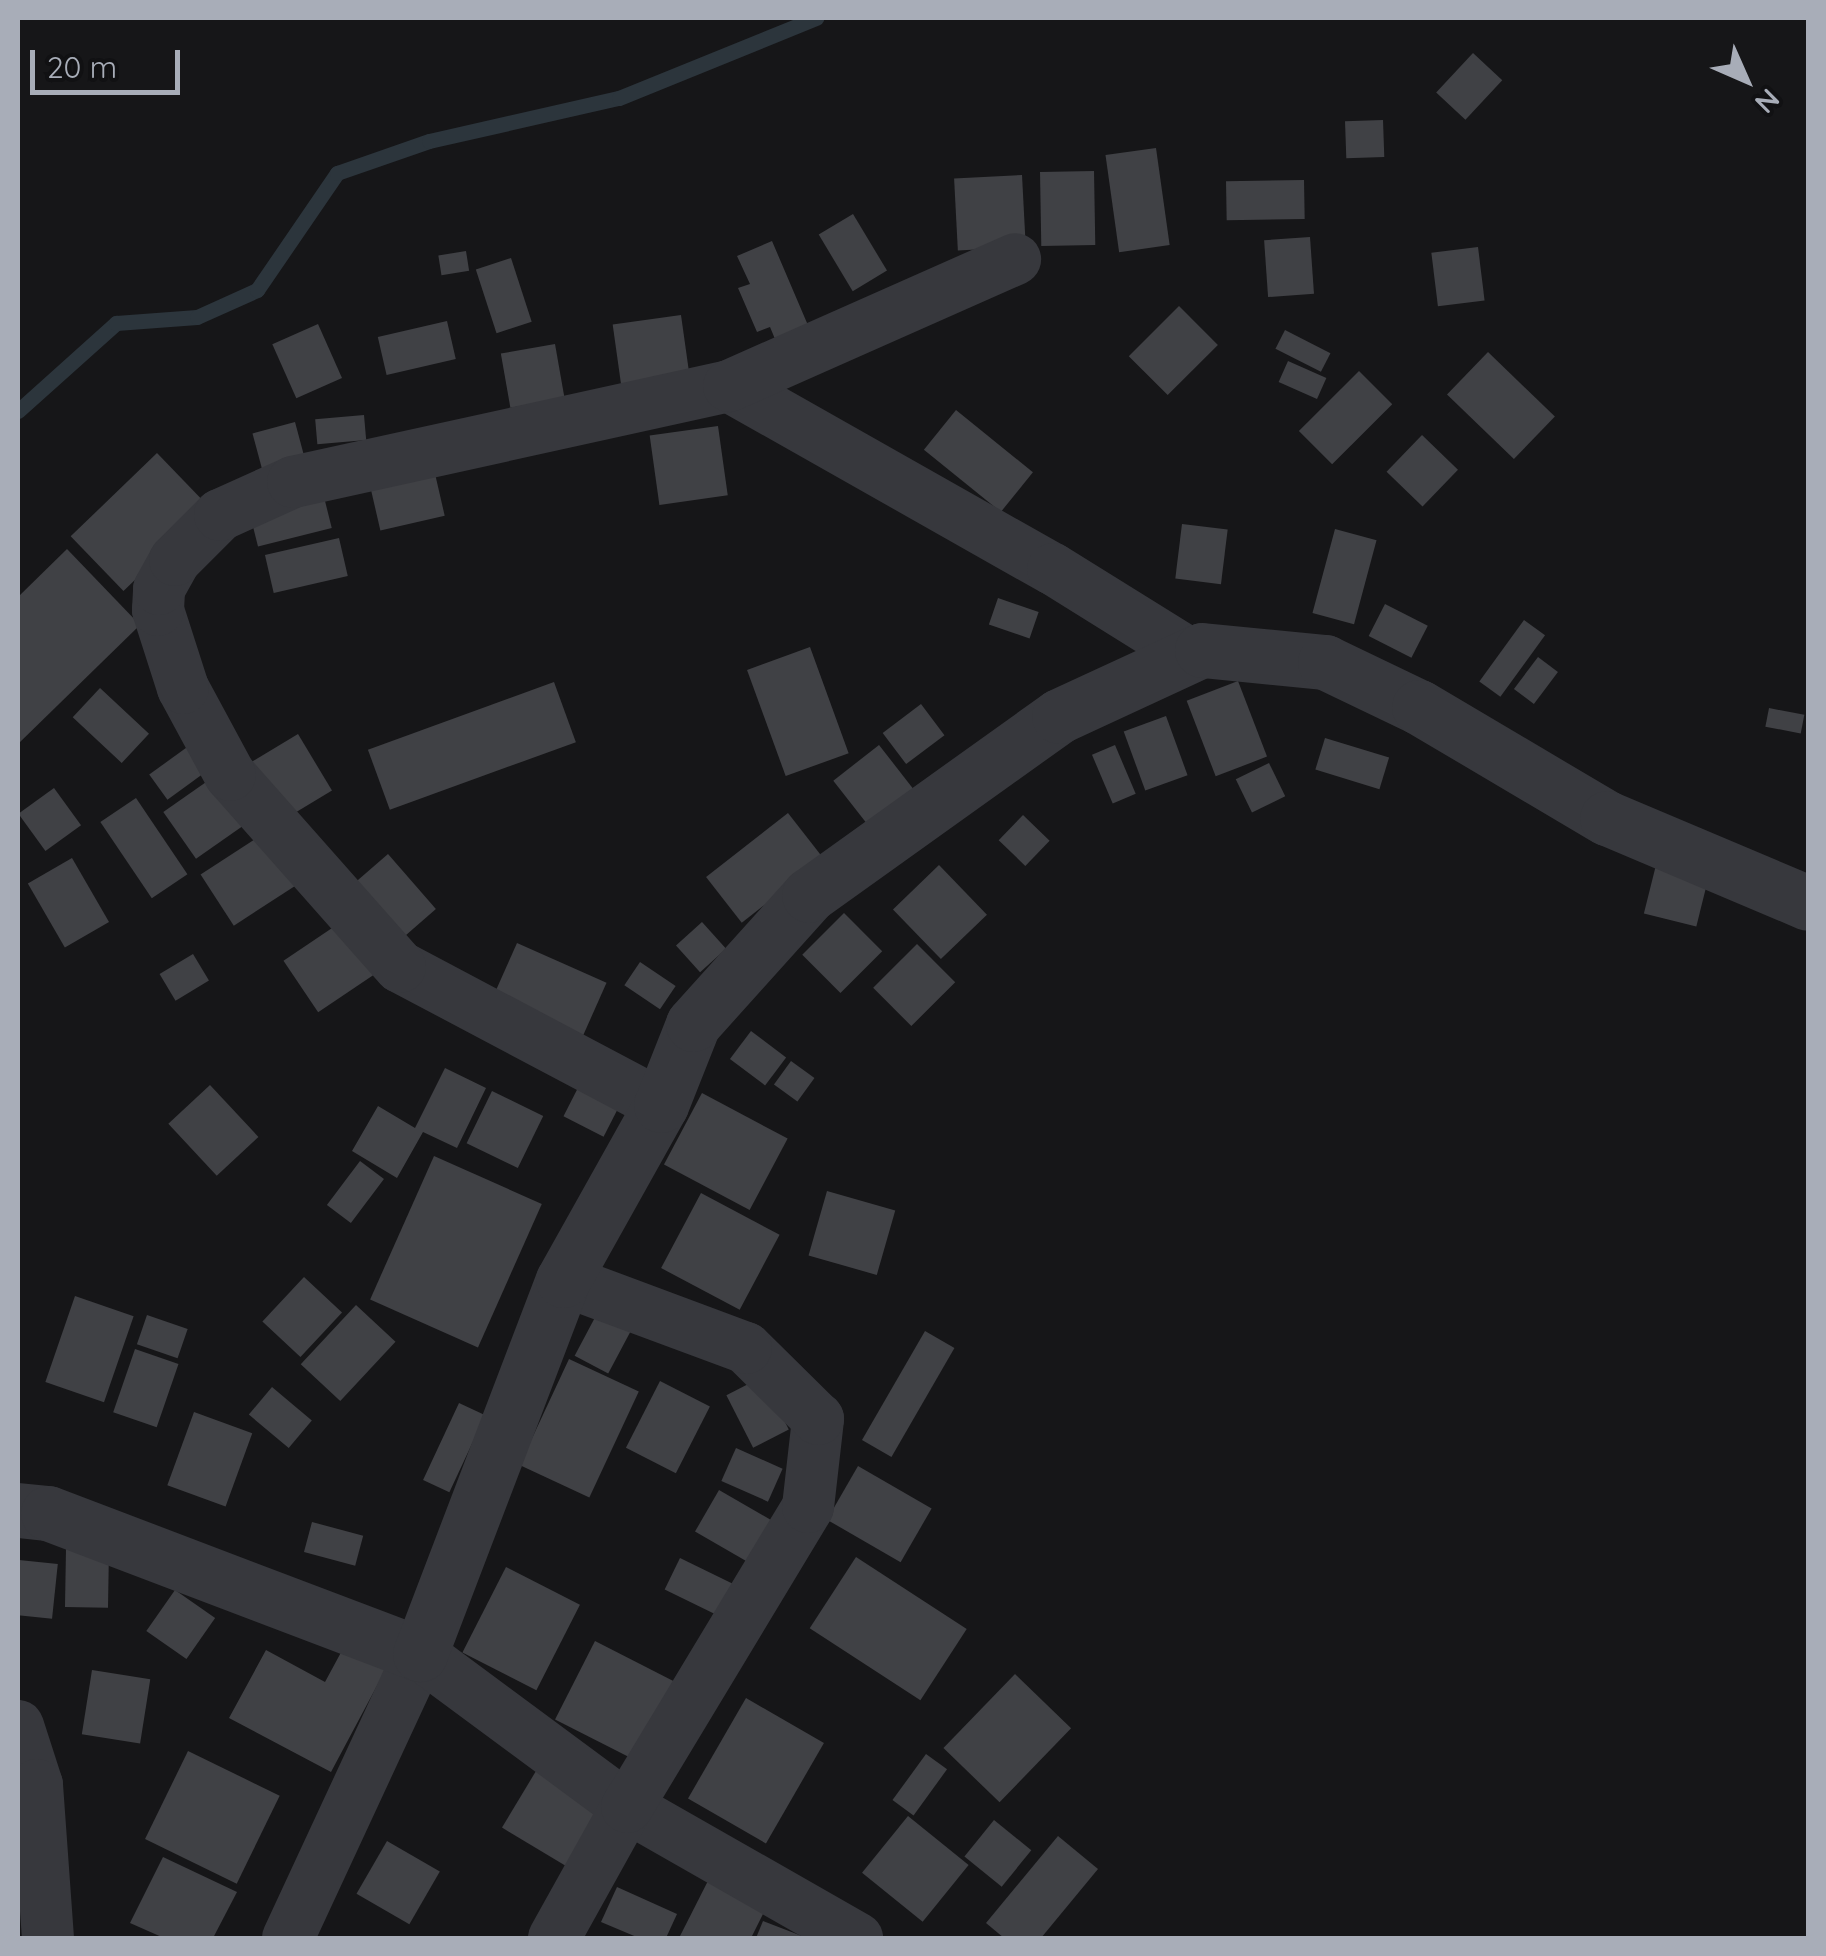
<!DOCTYPE html>
<html>
<head>
<meta charset="utf-8">
<style>
	body { margin:0 }
	#map { position:relative; width:1826px; height:1956px; overflow:hidden; background:#161618; font-family:Quicksand,sans-serif }
	div>[style] { position:absolute }
	.stream>* { height:15px; margin:-7.5px; padding:0 7.5px; transform-origin:7.5px; border-radius:7.5px; background:#2c353c }
	.building>* { inset:0; background:#404145; transform-origin:0 0 }
	.minor>* { height:52px; margin:-26px; padding:0 26px; transform-origin:26px; border-radius:26px; background:#37383d }
	.tertiary>* { height:55px; margin:-27.5px; padding:0 27.5px; transform-origin:27.5px; border-radius:27.5px; background:#37383d }
	span { translate:-50% -50%; white-space:nowrap; text-align:center; line-height:1.15; -webkit-text-stroke:8px #111113; paint-order:stroke }
	.frame { position:absolute; inset:0; border:20px solid #a8adb8; pointer-events:none }
	.north { position:absolute; left:1696px; top:30px; width:100px; height:100px; -webkit-text-stroke:8px #111113; paint-order:stroke; rotate:135deg; font-size:28px; font-weight:700; line-height:40px; text-align:center; color:#a8adb8 }
	.north::after { content:''; display:block; margin:auto; width:35px; height:45px; background:#a8adb8; clip-path:polygon(50% 0,100% 100%,50% 72%,0 100%) }
	.scale { position:absolute; left:30px; top:50px; width:150px; height:45px; box-sizing:border-box; border:5px solid #a8adb8; border-top:0; padding-left:12px; font-size:30px; line-height:35px; white-space:nowrap; color:#a8adb8; -webkit-text-stroke:8px #111113; paint-order:stroke }
</style>
</head>
<body>
<div id="map">
	<div class="stream">
		<div style="left:18px;top:411px;width:132px;rotate:-41.9deg"></div>
		<div style="left:116px;top:323px;width:81px;rotate:-4.2deg"></div>
		<div style="left:197px;top:317px;width:66px;rotate:-24.2deg"></div>
		<div style="left:257px;top:290px;width:142px;rotate:-55.6deg"></div>
		<div style="left:337px;top:173px;width:97px;rotate:-19.2deg"></div>
		<div style="left:429px;top:141px;width:195px;rotate:-12.8deg"></div>
		<div style="left:619px;top:98px;width:213px;rotate:-22.1deg"></div>
	</div>
	<div class="building">
		<div style="left:1473px;top:53px;width:40px;height:54px;rotate:43deg"></div>
		<div style="left:1383px;top:120px;width:37px;height:38px;rotate:88deg"></div>
		<div style="left:1156px;top:148px;width:98px;height:51px;rotate:82deg"></div>
		<div style="left:1094px;top:171px;width:74px;height:54px;rotate:89deg"></div>
		<div style="left:1022px;top:175px;width:72px;height:68px;rotate:87deg"></div>
		<div style="left:1304px;top:180px;width:39px;height:78px;rotate:89deg"></div>
		<div style="left:853px;top:214px;width:66px;height:40px;rotate:59deg"></div>
		<div style="left:1310px;top:237px;width:57px;height:46px;rotate:86deg"></div>
		<div style="clip-path:polygon(772px 241px,813px 337px,780px 351px,770px 327px,757px 332px,738px 288px,750px 284px,737px 256px)"></div>
		<div style="left:1478px;top:247px;width:54px;height:47px;rotate:83deg"></div>
		<div style="left:466px;top:251px;width:20px;height:28px;rotate:81deg"></div>
		<div style="left:511px;top:258px;width:67px;height:37px;rotate:72deg"></div>
		<div style="left:1179px;top:306px;width:55px;height:71px;rotate:45deg"></div>
		<div style="left:681px;top:315px;width:63px;height:69px;rotate:82deg"></div>
		<div style="left:447px;top:321px;width:39px;height:71px;rotate:77deg"></div>
		<div style="left:318px;top:324px;width:59px;height:50px;rotate:66deg"></div>
		<div style="left:1285px;top:330px;width:51px;height:21px;rotate:27deg"></div>
		<div style="left:555px;top:344px;width:55px;height:55px;rotate:80deg"></div>
		<div style="left:1488px;top:352px;width:93px;height:59px;rotate:44deg"></div>
		<div style="left:1288px;top:361px;width:42px;height:23px;rotate:24deg"></div>
		<div style="left:1359px;top:371px;width:47px;height:85px;rotate:45deg"></div>
		<div style="left:956px;top:410px;width:99px;height:51px;rotate:39deg"></div>
		<div style="left:364px;top:415px;width:25px;height:49px;rotate:85deg"></div>
		<div style="left:295px;top:422px;width:39px;height:44px;rotate:75deg"></div>
		<div style="left:718px;top:426px;width:70px;height:69px;rotate:82deg"></div>
		<div style="left:1422px;top:435px;width:50px;height:51px;rotate:44deg"></div>
		<div style="left:157px;top:453px;width:76px;height:120px;rotate:46deg"></div>
		<div style="left:433px;top:465px;width:52px;height:66px;rotate:77deg"></div>
		<div style="left:324px;top:497px;width:32px;height:76px;rotate:76deg"></div>
		<div style="left:1182px;top:524px;width:46px;height:55px;rotate:7deg"></div>
		<div style="left:1335px;top:529px;width:43px;height:87px;rotate:15deg"></div>
		<div style="left:339px;top:538px;width:39px;height:76px;rotate:77deg"></div>
		<div style="clip-path:polygon(67px 549px,140px 625px,18px 744px,18px 597px)"></div>
		<div style="left:998px;top:598px;width:43px;height:28px;rotate:19deg"></div>
		<div style="left:1385px;top:604px;width:48px;height:36px;rotate:27deg"></div>
		<div style="left:1524px;top:620px;width:26px;height:76px;rotate:36deg"></div>
		<div style="left:810px;top:647px;width:113px;height:67px;rotate:70deg"></div>
		<div style="left:1538px;top:657px;width:25px;height:40px;rotate:37deg"></div>
		<div style="left:1238px;top:681px;width:81px;height:55px;rotate:69deg"></div>
		<div style="left:554px;top:682px;width:64px;height:198px;rotate:70deg"></div>
		<div style="left:100px;top:688px;width:67px;height:40px;rotate:43deg"></div>
		<div style="left:921px;top:704px;width:39px;height:48px;rotate:53deg"></div>
		<div style="left:1769px;top:708px;width:36px;height:19px;rotate:11deg"></div>
		<div style="left:1166px;top:716px;width:63px;height:45px;rotate:70deg"></div>
		<div style="left:298px;top:734px;width:66px;height:59px;rotate:59deg"></div>
		<div style="left:201px;top:737px;width:31px;height:64px;rotate:54deg"></div>
		<div style="left:1325px;top:738px;width:67px;height:33px;rotate:17deg"></div>
		<div style="left:879px;top:745px;width:63px;height:58px;rotate:52deg"></div>
		<div style="left:1115px;top:745px;width:53px;height:25px;rotate:67deg"></div>
		<div style="left:1269px;top:763px;width:37px;height:37px;rotate:64deg"></div>
		<div style="left:219px;top:773px;width:57px;height:68px;rotate:55deg"></div>
		<div style="left:54px;top:788px;width:46px;height:44px;rotate:54deg"></div>
		<div style="left:136px;top:798px;width:92px;height:43px;rotate:56deg"></div>
		<div style="left:788px;top:813px;width:58px;height:104px;rotate:52deg"></div>
		<div style="left:1023px;top:815px;width:37px;height:35px;rotate:44deg"></div>
		<div style="left:266px;top:832px;width:61px;height:78px;rotate:57deg"></div>
		<div style="left:388px;top:854px;width:73px;height:60px;rotate:49deg"></div>
		<div style="left:72px;top:858px;width:74px;height:51px;rotate:60deg"></div>
		<div style="left:939px;top:865px;width:69px;height:64px;rotate:46deg"></div>
		<div style="left:1656px;top:865px;width:54px;height:50px;rotate:14deg"></div>
		<div style="left:844px;top:913px;width:54px;height:59px;rotate:45deg"></div>
		<div style="left:344px;top:920px;width:62px;height:73px;rotate:56deg"></div>
		<div style="left:702px;top:922px;width:36px;height:35px;rotate:48deg"></div>
		<div style="left:517px;top:943px;width:98px;height:70px;rotate:24deg"></div>
		<div style="left:917px;top:944px;width:54px;height:62px;rotate:45deg"></div>
		<div style="left:193px;top:954px;width:31px;height:39px;rotate:59deg"></div>
		<div style="left:640px;top:962px;width:43px;height:28px;rotate:34deg"></div>
		<div style="left:751px;top:1031px;width:44px;height:35px;rotate:37deg"></div>
		<div style="left:791px;top:1061px;width:29px;height:29px;rotate:36deg"></div>
		<div style="clip-path:polygon(445px 1068px,486px 1088px,457px 1148px,423px 1132px,397px 1178px,352px 1151px,378px 1106px,415px 1128px)"></div>
		<div style="left:583px;top:1078px;width:45px;height:43px;rotate:27deg"></div>
		<div style="left:210px;top:1085px;width:71px;height:57px;rotate:47deg"></div>
		<div style="left:492px;top:1091px;width:57px;height:58px;rotate:26deg"></div>
		<div style="left:702px;top:1093px;width:97px;height:81px;rotate:28deg"></div>
		<div style="left:434px;top:1156px;width:118px;height:157px;rotate:24deg"></div>
		<div style="left:360px;top:1161px;width:30px;height:55px;rotate:37deg"></div>
		<div style="left:827px;top:1191px;width:71px;height:67px;rotate:16deg"></div>
		<div style="left:701px;top:1193px;width:89px;height:85px;rotate:28deg"></div>
		<div style="left:304px;top:1277px;width:52px;height:61px;rotate:43deg"></div>
		<div style="left:75px;top:1296px;width:62px;height:91px;rotate:19deg"></div>
		<div style="left:356px;top:1305px;width:54px;height:81px;rotate:43deg"></div>
		<div style="left:600px;top:1308px;width:38px;height:54px;rotate:28deg"></div>
		<div style="left:147px;top:1315px;width:43px;height:31px;rotate:19deg"></div>
		<div style="left:925px;top:1331px;width:34px;height:126px;rotate:30deg"></div>
		<div style="left:135px;top:1349px;width:46px;height:67px;rotate:19deg"></div>
		<div style="left:569px;top:1359px;width:77px;height:117px;rotate:25deg"></div>
		<div style="left:762px;top:1377px;width:59px;height:40px;rotate:63deg"></div>
		<div style="left:660px;top:1381px;width:56px;height:75px;rotate:27deg"></div>
		<div style="left:272px;top:1387px;width:52px;height:36px;rotate:40deg"></div>
		<div style="left:459px;top:1403px;width:29px;height:85px;rotate:25deg"></div>
		<div style="left:194px;top:1412px;width:62px;height:78px;rotate:20deg"></div>
		<div style="left:736px;top:1448px;width:51px;height:36px;rotate:24deg"></div>
		<div style="left:858px;top:1466px;width:85px;height:62px;rotate:30deg"></div>
		<div style="left:719px;top:1490px;width:62px;height:48px;rotate:30deg"></div>
		<div style="left:312px;top:1522px;width:53px;height:31px;rotate:15deg"></div>
		<div style="left:66px;top:1549px;width:43px;height:58px;rotate:1deg"></div>
		<div style="left:856px;top:1557px;width:132px;height:85px;rotate:33deg"></div>
		<div style="left:680px;top:1558px;width:61px;height:35px;rotate:26deg"></div>
		<div style="left:19px;top:1560px;width:39px;height:55px;rotate:6deg"></div>
		<div style="left:506px;top:1567px;width:83px;height:96px;rotate:27deg"></div>
		<div style="left:175px;top:1590px;width:49px;height:50px;rotate:35deg"></div>
		<div style="left:595px;top:1641px;width:89px;height:88px;rotate:27deg"></div>
		<div style="clip-path:polygon(345px 1645px,387px 1667px,331px 1772px,229px 1718px,266px 1650px,325px 1682px)"></div>
		<div style="left:92px;top:1670px;width:59px;height:65px;rotate:9deg"></div>
		<div style="left:1015px;top:1674px;width:78px;height:103px;rotate:44deg"></div>
		<div style="left:746px;top:1698px;width:90px;height:116px;rotate:30deg"></div>
		<div style="left:188px;top:1751px;width:102px;height:98px;rotate:26deg"></div>
		<div style="left:926px;top:1754px;width:26px;height:57px;rotate:36deg"></div>
		<div style="left:536px;top:1771px;width:78px;height:66px;rotate:31deg"></div>
		<div style="left:908px;top:1816px;width:78px;height:73px;rotate:39deg"></div>
		<div style="left:994px;top:1820px;width:48px;height:47px;rotate:39deg"></div>
		<div style="clip-path:polygon(1058px 1836px,1098px 1869px,1041px 1938px,1004px 1938px,986px 1923px)"></div>
		<div style="left:387px;top:1841px;width:61px;height:61px;rotate:30deg"></div>
		<div style="clip-path:polygon(163px 1857px,237px 1892px,213px 1938px,164px 1938px,130px 1923px)"></div>
		<div style="clip-path:polygon(713px 1871px,770px 1900px,751px 1938px,679px 1938px)"></div>
		<div style="clip-path:polygon(617px 1887px,677px 1914px,666px 1938px,639px 1938px,601px 1922px)"></div>
		<div style="clip-path:polygon(763px 1921px,807px 1938px,756px 1938px)"></div>
	</div>
	<div class="minor">
		<div style="left:729px;top:386px;width:372px;rotate:29.5deg"></div>
		<div style="left:1053px;top:569px;width:163px;rotate:31.9deg"></div>
		<div style="left:661px;top:1105px;width:295px;rotate:-152.1deg"></div>
		<div style="left:400px;top:967px;width:256px;rotate:-131.5deg"></div>
		<div style="left:230px;top:775px;width:99px;rotate:-118.4deg"></div>
		<div style="left:183px;top:688px;width:82px;rotate:-107.8deg"></div>
		<div style="left:158px;top:610px;width:21px;rotate:-87deg"></div>
		<div style="left:159px;top:589px;width:33px;rotate:-61deg"></div>
		<div style="left:175px;top:560px;width:64px;rotate:-45deg"></div>
		<div style="left:220px;top:515px;width:80px;rotate:-24.3deg"></div>
		<div style="left:293px;top:482px;width:446px;rotate:-12.4deg"></div>
		<div style="left:729px;top:386px;width:313px;rotate:-23.9deg"></div>
		<div style="left:18px;top:1726px;width:62px;rotate:72.1deg"></div>
		<div style="left:37px;top:1785px;width:153px;rotate:85.9deg"></div>
		<div style="left:288px;top:1938px;width:313px;rotate:-65.1deg"></div>
		<div style="left:420px;top:1654px;width:257px;rotate:36.5deg"></div>
		<div style="left:627px;top:1807px;width:265px;rotate:29.7deg"></div>
		<div style="left:554px;top:1938px;width:150px;rotate:-60.9deg"></div>
		<div style="left:627px;top:1807px;width:350px;rotate:-58.9deg"></div>
		<div style="left:808px;top:1507px;width:89px;rotate:-83.5deg"></div>
		<div style="left:818px;top:1419px;width:101px;rotate:-135.4deg"></div>
		<div style="left:746px;top:1348px;width:195px;rotate:-159.6deg"></div>
	</div>
	<div class="tertiary">
		<div style="left:18px;top:1510px;width:30px;rotate:6deg"></div>
		<div style="left:48px;top:1513px;width:398px;rotate:20.8deg"></div>
		<div style="left:420px;top:1654px;width:400px;rotate:-69.1deg"></div>
		<div style="left:563px;top:1280px;width:201px;rotate:-60.8deg"></div>
		<div style="left:661px;top:1105px;width:87px;rotate:-68.4deg"></div>
		<div style="left:693px;top:1024px;width:173px;rotate:-48deg"></div>
		<div style="left:809px;top:895px;width:307px;rotate:-35.6deg"></div>
		<div style="left:1059px;top:716px;width:157px;rotate:-24.8deg"></div>
		<div style="left:1202px;top:650px;width:124px;rotate:5.6deg"></div>
		<div style="left:1325px;top:662px;width:104px;rotate:25.6deg"></div>
		<div style="left:1419px;top:707px;width:218px;rotate:30.6deg"></div>
		<div style="left:1607px;top:818px;width:218px;rotate:22.9deg"></div>
	</div>
	<div class="frame"></div>
	<div class="north">N</div>
	<div class="scale">20 m</div>
</div>
</body>
</html>
